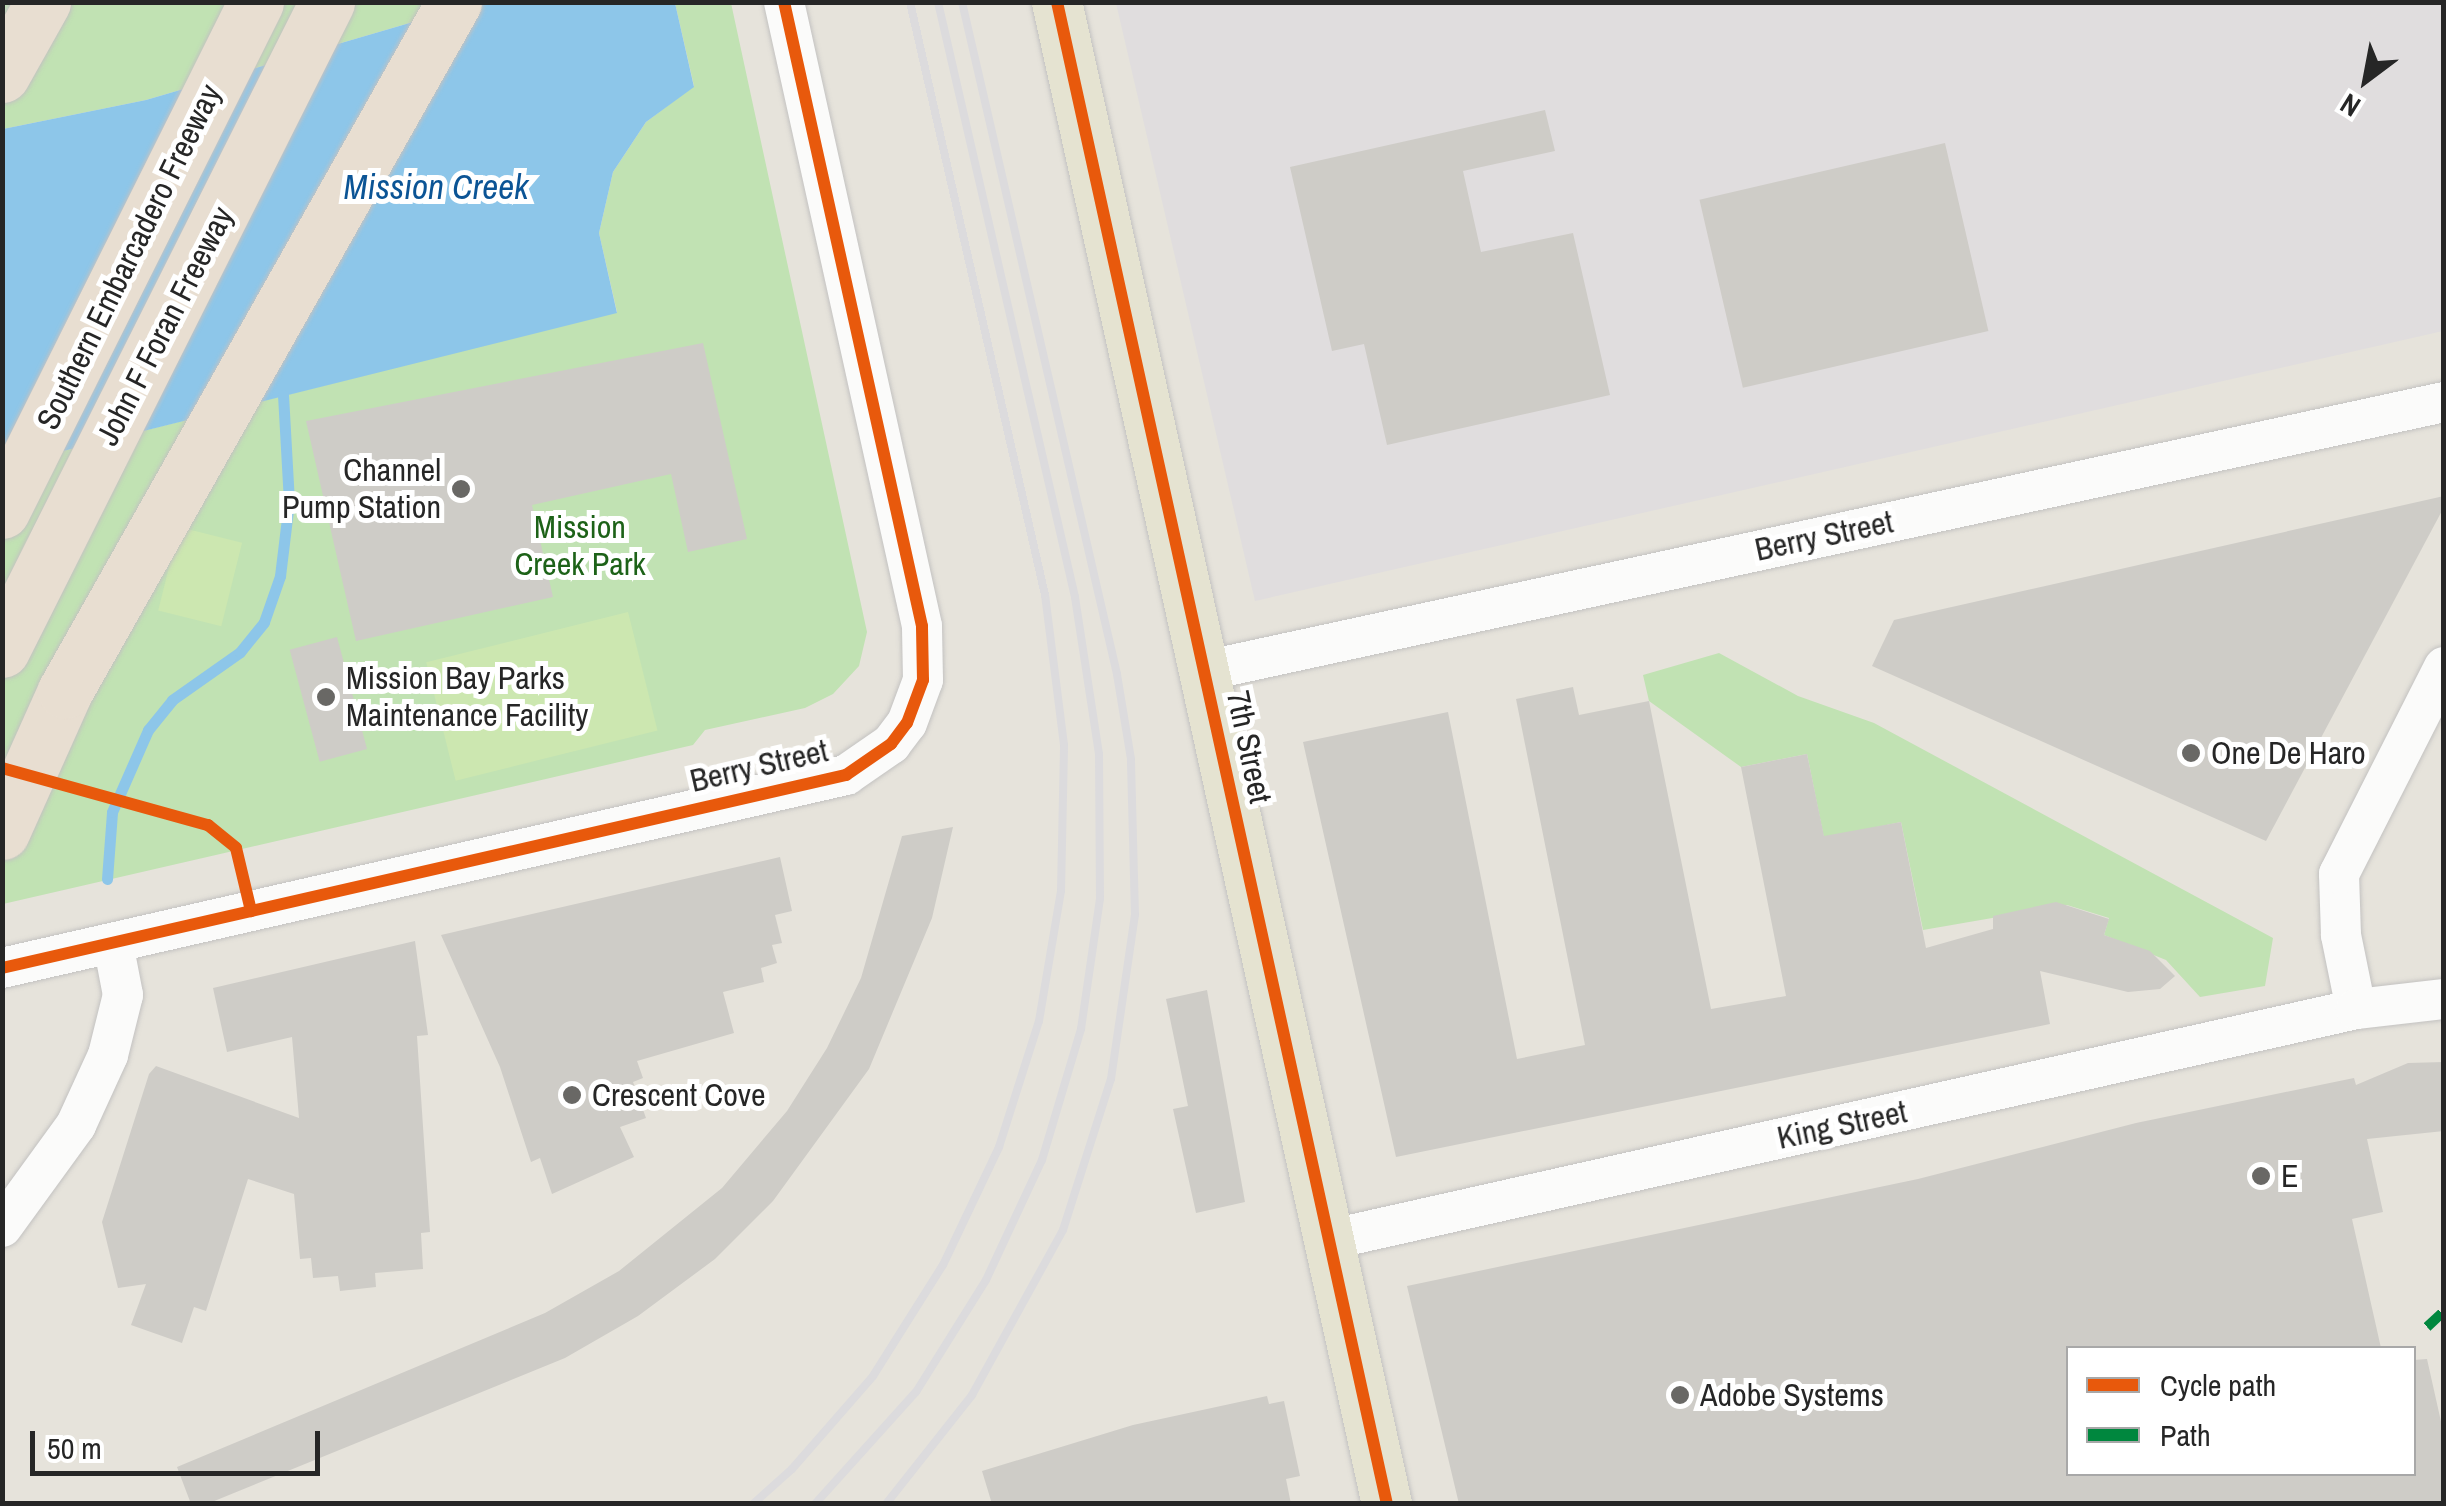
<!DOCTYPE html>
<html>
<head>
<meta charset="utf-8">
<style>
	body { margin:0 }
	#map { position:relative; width:2446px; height:1506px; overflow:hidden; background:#e6e3db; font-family:"Archivo Narrow",sans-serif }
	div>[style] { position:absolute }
	.industrial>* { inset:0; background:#e0ddde }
	.green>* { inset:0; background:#c1e2b3 }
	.pitch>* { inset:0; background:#cce7b0; transform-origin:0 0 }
	.water>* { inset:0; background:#8dc6e9 }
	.stream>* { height:11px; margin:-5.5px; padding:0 5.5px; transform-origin:5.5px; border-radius:5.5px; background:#8dc6e9 }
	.building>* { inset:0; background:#ceccc7; transform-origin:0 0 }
	.roads { filter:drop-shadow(0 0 2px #c3c2c1) drop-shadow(0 0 2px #c3c2c1) }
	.minor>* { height:40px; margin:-20px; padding:0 20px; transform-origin:20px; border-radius:20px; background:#fbfbfa }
	.major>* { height:50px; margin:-25px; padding:0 25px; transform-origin:25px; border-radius:25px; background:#e5e3d1 }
	.highway>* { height:55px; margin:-27.5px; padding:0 27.5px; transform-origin:27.5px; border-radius:27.5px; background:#e8ded1 }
	.rail>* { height:8px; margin:-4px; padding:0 4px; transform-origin:4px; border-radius:4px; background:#dcdbdd }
	.quiet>* { height:10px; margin-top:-5px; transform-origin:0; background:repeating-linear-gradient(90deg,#00873e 0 20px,transparent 0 30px) }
	.cycleway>* { height:12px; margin:-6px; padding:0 6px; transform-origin:6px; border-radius:6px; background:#e8590c }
	.dots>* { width:28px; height:28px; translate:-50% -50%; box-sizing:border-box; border:5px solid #fff; border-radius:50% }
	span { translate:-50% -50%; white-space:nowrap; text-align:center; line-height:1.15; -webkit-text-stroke:10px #fff; paint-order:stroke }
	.street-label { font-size:32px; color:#262626 }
	.poi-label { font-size:32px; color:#262626 }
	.right { translate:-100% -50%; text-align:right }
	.left { translate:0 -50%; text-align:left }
	.park-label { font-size:32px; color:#1d6218 }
	.water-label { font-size:35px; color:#0b5495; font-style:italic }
	.frame { position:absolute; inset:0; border:5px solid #262626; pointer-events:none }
	.legend { position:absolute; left:2066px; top:1346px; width:350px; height:130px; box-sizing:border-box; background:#fff; border:2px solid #a8a8a8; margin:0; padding:12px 18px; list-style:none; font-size:30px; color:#262626 }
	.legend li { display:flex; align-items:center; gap:20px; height:50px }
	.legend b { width:50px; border:2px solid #a8a8a8 }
	.north { position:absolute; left:2316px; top:30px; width:100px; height:100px; -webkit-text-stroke:8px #fff; paint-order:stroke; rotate:212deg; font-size:28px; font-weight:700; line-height:40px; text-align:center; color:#262626 }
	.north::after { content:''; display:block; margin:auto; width:35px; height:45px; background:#262626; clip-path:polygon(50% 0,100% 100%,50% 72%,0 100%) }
	.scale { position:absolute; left:30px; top:1431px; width:290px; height:45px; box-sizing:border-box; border:5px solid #262626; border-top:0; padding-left:12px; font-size:30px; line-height:35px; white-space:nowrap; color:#262626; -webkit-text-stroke:8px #fff; paint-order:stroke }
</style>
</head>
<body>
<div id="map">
	<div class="industrial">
		<div style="clip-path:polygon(1116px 3px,2443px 3px,2443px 331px,1255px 601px)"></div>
	</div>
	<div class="green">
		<div style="clip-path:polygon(3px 3px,478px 3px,146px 100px,3px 129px)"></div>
		<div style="clip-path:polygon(675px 3px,731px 3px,867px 632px,859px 666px,833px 694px,805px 708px,705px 730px,693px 745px,3px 904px,3px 466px,617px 312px,599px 233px,613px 172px,646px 122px,694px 86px)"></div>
		<div style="clip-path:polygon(1719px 653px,1798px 696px,1874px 723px,2273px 938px,2265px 986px,2200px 997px,2166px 960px,2104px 935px,2109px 918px,2067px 905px,1923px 930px,1901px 822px,1824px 838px,1807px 754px,1741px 767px,1649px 701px,1643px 675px)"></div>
	</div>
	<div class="pitch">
		<div style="left:179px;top:527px;width:65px;height:86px;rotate:14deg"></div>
		<div style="left:628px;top:612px;width:122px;height:208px;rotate:76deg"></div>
	</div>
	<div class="water">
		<div style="clip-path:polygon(478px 3px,675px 3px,694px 87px,646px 122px,613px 172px,599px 233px,617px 313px,3px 466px,3px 129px,146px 100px)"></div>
	</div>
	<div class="stream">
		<div style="left:107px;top:879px;width:67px;rotate:-85.7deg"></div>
		<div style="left:112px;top:812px;width:90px;rotate:-66.3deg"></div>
		<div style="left:148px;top:730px;width:38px;rotate:-51deg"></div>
		<div style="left:172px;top:700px;width:83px;rotate:-35.2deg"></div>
		<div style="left:240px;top:652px;width:38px;rotate:-51deg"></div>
		<div style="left:264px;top:622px;width:49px;rotate:-70.8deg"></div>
		<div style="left:280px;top:576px;width:75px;rotate:-83.1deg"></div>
		<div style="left:289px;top:502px;width:107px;rotate:-93.2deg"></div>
	</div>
	<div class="building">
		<div style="clip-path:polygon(1545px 110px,1555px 151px,1463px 171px,1481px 252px,1573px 233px,1610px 395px,1387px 445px,1364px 344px,1332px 351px,1290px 167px)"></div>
		<div style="left:1945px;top:143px;width:193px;height:252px;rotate:77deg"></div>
		<div style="clip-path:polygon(703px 343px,747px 539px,688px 552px,671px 474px,532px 505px,553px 597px,356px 641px,306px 421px)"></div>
		<div style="clip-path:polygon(2444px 496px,2444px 507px,2266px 841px,1872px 666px,1894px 620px)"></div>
		<div style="left:337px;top:637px;width:116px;height:49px;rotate:75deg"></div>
		<div style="clip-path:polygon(1573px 687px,1579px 715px,1649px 701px,1711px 1009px,1786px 996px,1741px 767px,1807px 754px,1824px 836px,1901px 822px,1926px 948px,1993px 929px,1993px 916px,2056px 902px,2109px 919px,2104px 935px,2150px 951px,2175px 976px,2160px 989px,2128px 992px,2040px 971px,2050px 1024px,1396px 1157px,1303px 742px,1448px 712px,1517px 1059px,1585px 1045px,1516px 699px)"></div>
		<div style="clip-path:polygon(953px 827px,932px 918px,869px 1069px,773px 1201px,715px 1259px,638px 1316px,565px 1358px,207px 1504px,191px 1504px,177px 1467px,545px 1313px,619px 1271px,722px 1188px,787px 1111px,827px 1048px,861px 978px,902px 836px)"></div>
		<div style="clip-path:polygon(780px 857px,792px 911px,775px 915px,782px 943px,772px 945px,777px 963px,761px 968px,764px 982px,723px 992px,734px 1033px,637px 1061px,643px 1078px,633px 1082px,646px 1118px,620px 1127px,634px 1157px,552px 1194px,540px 1158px,531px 1162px,500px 1067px,441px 935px)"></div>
		<div style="clip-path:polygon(415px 941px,428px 1035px,417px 1036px,430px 1232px,421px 1233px,423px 1269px,375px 1273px,376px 1287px,340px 1291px,338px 1276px,313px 1278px,311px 1258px,300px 1259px,294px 1194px,248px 1179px,206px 1311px,194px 1307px,182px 1343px,131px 1325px,146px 1284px,118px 1288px,102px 1222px,149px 1074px,156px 1066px,299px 1118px,292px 1037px,227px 1052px,213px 988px)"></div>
		<div style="clip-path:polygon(1207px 990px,1245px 1202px,1196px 1213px,1173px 1109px,1188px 1106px,1166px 999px)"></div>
		<div style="clip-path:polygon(2444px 1062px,2444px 1131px,2367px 1139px,2383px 1212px,2352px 1219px,2381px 1348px,2068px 1348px,2068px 1474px,2414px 1474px,2414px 1360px,2427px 1359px,2444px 1435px,2444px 1504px,1459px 1504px,1407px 1286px,1918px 1179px,2136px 1123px,2354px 1078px,2356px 1085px,2408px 1063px)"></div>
		<div style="clip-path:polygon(1267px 1396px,1269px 1404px,1284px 1401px,1300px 1476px,1286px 1479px,1291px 1504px,992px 1504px,982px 1471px,1133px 1425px)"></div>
	</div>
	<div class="roads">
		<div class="minor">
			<div style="left:1204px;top:671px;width:1269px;rotate:-12.24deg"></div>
			<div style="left:2px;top:968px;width:866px;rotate:-12.88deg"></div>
			<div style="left:846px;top:775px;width:55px;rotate:-34.6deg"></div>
			<div style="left:891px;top:744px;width:26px;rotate:-53deg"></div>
			<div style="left:907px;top:723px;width:46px;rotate:-69.6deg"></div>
			<div style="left:923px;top:680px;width:54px;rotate:-91.1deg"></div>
			<div style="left:922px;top:626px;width:639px;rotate:-102.47deg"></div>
			<div style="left:2356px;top:1009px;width:76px;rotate:-101.5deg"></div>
			<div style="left:2341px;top:935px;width:61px;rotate:-91.9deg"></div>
			<div style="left:2339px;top:874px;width:232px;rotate:-63.1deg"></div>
			<div style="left:2px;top:1227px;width:126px;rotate:-54deg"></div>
			<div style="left:76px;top:1125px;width:77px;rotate:-65.4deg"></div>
			<div style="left:108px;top:1055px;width:62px;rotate:-76deg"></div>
			<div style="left:123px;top:995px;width:53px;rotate:-100.9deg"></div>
			<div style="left:1328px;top:1240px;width:1054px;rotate:-12.66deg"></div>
			<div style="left:2356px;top:1009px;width:89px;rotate:-6.5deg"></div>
		</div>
		<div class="major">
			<div style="left:1057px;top:2px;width:1538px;rotate:77.61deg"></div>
		</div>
		<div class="highway">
			<div style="left:2px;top:75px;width:84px;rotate:-60.7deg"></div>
			<div style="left:2px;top:511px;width:569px;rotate:-63.48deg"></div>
			<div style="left:2px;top:650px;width:725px;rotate:-63.36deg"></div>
			<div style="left:2px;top:832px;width:154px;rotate:-65.9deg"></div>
			<div style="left:65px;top:691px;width:791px;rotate:-60.55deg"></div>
		</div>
	</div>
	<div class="rail">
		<div style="left:753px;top:1504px;width:52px;rotate:-41.9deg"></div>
		<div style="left:792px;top:1469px;width:123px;rotate:-48.9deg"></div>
		<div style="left:873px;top:1376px;width:131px;rotate:-57.8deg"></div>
		<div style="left:943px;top:1265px;width:131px;rotate:-64.6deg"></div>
		<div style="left:999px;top:1147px;width:132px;rotate:-72.4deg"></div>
		<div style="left:1039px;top:1021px;width:132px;rotate:-80.4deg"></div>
		<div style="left:1061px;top:891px;width:146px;rotate:-88.8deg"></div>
		<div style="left:1064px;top:745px;width:151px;rotate:-97.2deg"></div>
		<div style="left:1045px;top:595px;width:608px;rotate:-102.83deg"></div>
		<div style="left:815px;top:1504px;width:151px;rotate:-48deg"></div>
		<div style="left:916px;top:1392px;width:132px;rotate:-58deg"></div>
		<div style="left:986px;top:1280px;width:132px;rotate:-65deg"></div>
		<div style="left:1042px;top:1160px;width:137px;rotate:-73.4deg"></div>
		<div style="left:1081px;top:1029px;width:132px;rotate:-81.7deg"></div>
		<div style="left:1100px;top:898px;width:144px;rotate:-90.4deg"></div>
		<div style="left:1099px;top:754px;width:159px;rotate:-98.7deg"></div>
		<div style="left:1075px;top:597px;width:611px;rotate:-102.97deg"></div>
		<div style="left:886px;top:1504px;width:139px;rotate:-51.7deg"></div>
		<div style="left:972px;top:1395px;width:188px;rotate:-61.1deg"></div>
		<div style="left:1063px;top:1230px;width:158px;rotate:-72.4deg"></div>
		<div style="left:1111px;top:1079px;width:166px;rotate:-81.7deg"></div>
		<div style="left:1135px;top:915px;width:156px;rotate:-91.5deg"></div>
		<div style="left:1131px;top:759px;width:86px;rotate:-99.4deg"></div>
		<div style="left:1117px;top:674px;width:690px;rotate:-102.99deg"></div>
	</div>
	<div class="quiet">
		<div style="left:2427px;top:1327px;width:23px;rotate:-43deg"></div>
	</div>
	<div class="cycleway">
		<div style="left:1057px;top:2px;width:1538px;rotate:77.61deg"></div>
		<div style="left:2px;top:768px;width:214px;rotate:15.5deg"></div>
		<div style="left:208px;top:825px;width:36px;rotate:39deg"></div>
		<div style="left:236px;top:848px;width:65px;rotate:76.6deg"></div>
		<div style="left:2px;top:968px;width:866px;rotate:-12.88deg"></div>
		<div style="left:846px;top:775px;width:55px;rotate:-34.6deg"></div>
		<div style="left:891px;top:744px;width:26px;rotate:-53deg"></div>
		<div style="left:907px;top:723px;width:46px;rotate:-69.6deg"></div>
		<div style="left:923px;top:680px;width:54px;rotate:-91.1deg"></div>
		<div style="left:922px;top:626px;width:639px;rotate:-102.47deg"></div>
	</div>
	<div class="dots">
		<div style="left:461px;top:489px;background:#696865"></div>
		<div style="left:326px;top:697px;background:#696865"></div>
		<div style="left:2191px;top:753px;background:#696865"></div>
		<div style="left:572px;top:1095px;background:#696865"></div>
		<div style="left:2261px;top:1176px;background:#696865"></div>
		<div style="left:1680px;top:1395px;background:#696865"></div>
	</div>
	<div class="street-label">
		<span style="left:129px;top:257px;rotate:-64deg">Southern Embarcadero Freeway</span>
		<span style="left:165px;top:326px;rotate:-63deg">John F Foran Freeway</span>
		<span style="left:1824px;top:536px;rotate:-12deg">Berry Street</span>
		<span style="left:1249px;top:747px;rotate:78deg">7th Street</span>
		<span style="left:759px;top:766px;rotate:-13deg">Berry Street</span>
		<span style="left:1842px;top:1125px;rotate:-12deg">King Street</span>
	</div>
	<div class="poi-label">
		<span class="right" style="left:441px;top:489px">Channel<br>Pump Station</span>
		<span class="left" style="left:346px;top:697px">Mission Bay Parks<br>Maintenance Facility</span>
		<span class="left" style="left:2211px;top:753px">One De Haro</span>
		<span class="left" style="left:592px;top:1095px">Crescent Cove</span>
		<span class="left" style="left:2281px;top:1176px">E</span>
		<span class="left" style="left:1700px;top:1395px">Adobe Systems</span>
	</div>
	<div class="park-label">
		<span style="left:580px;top:546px">Mission<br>Creek Park</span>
	</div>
	<div class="water-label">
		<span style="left:436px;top:187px">Mission Creek</span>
	</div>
	<div class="frame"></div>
	<ul class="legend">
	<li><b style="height:12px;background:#e8590c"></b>Cycle path</li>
	<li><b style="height:12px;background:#00873e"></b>Path</li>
	</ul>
	<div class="north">N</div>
	<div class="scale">50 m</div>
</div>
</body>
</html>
